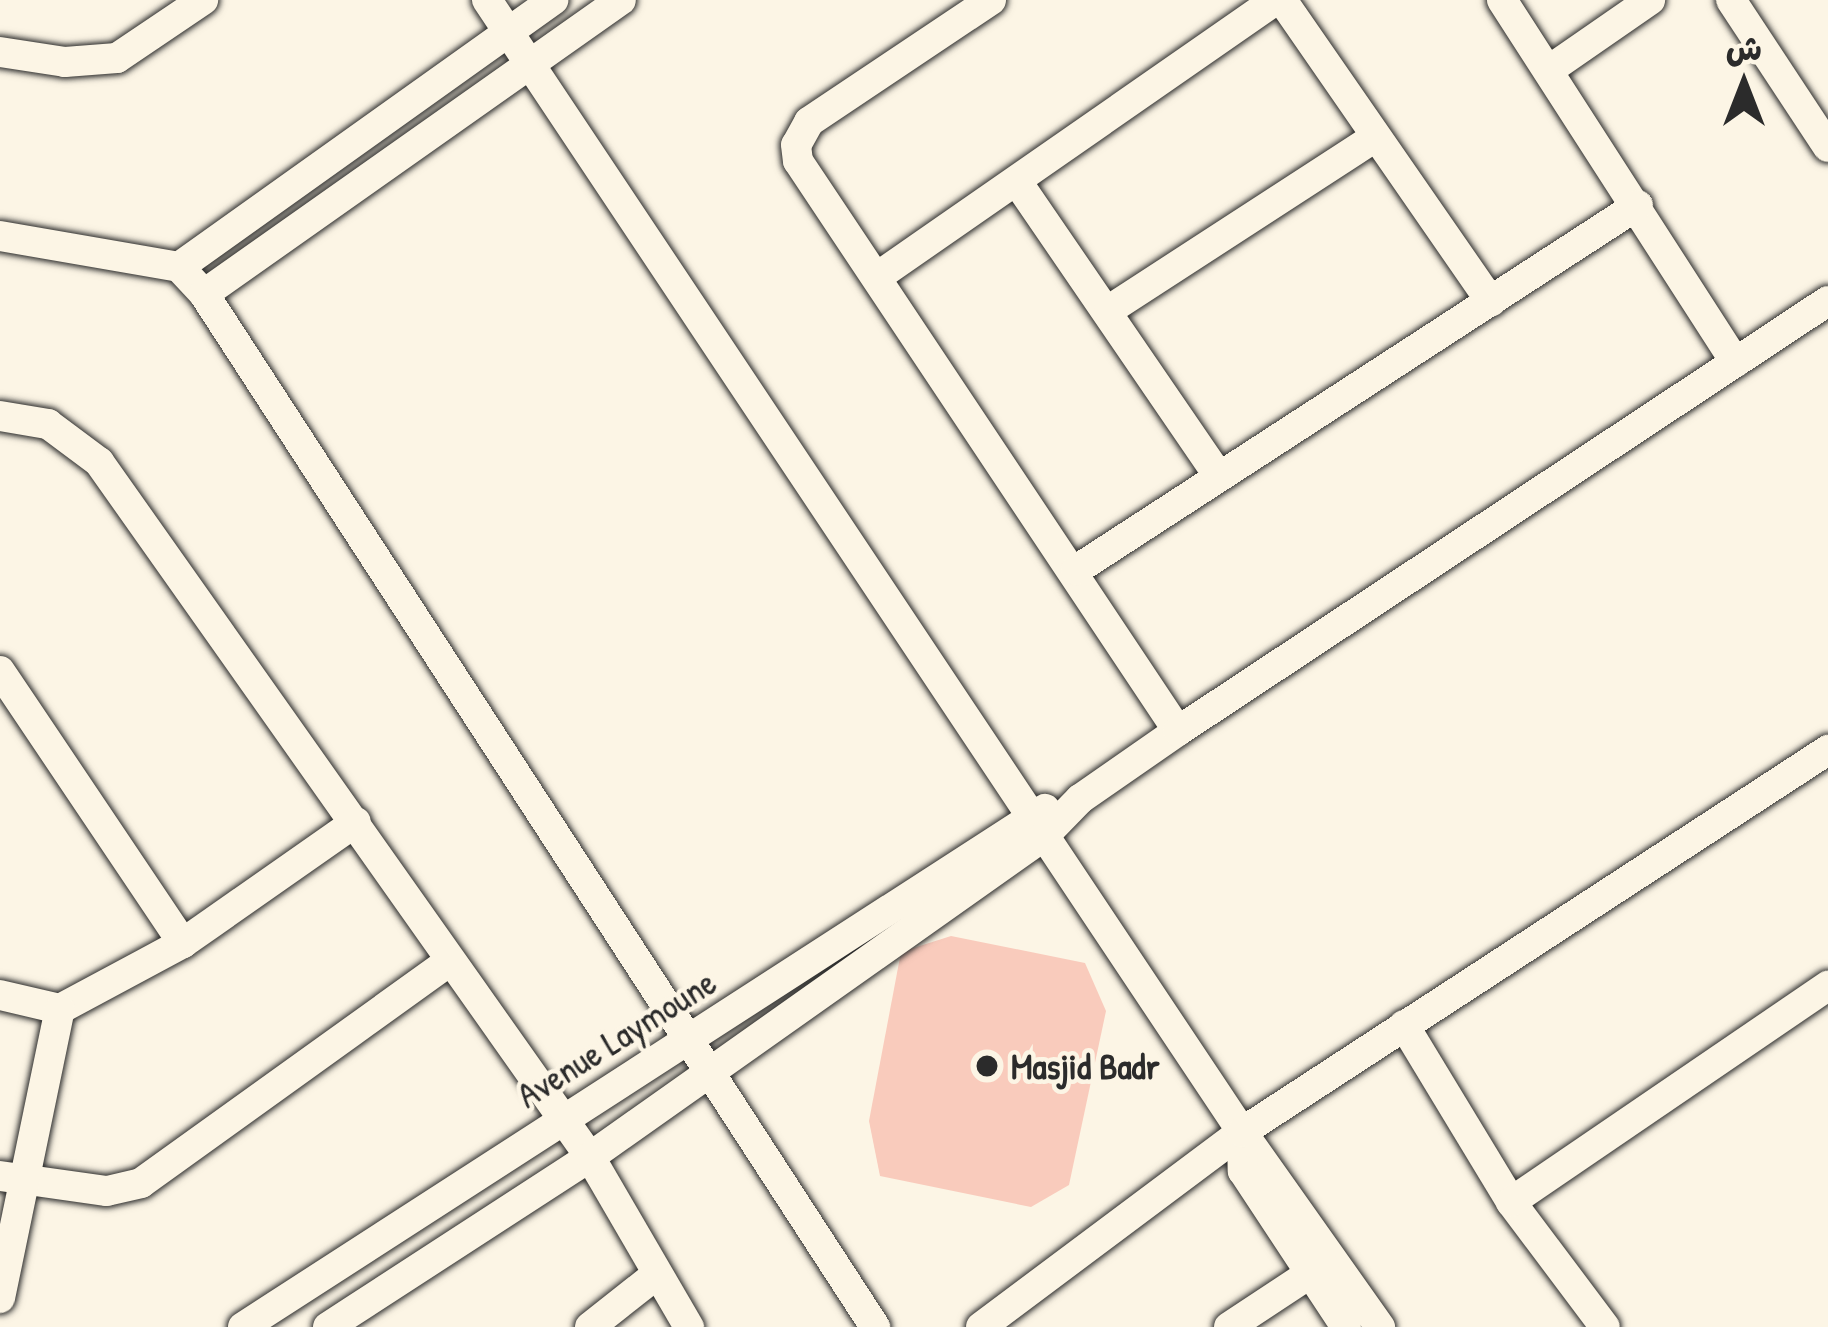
<!DOCTYPE html>
<html>
<head>
<meta charset="utf-8">
<style>
	body { margin:0 }
	#map { position:relative; width:1828px; height:1327px; overflow:hidden; background:#fcf5e5; font-family:"Patrick Hand","Playpen Sans Arabic",sans-serif }
	div>[style] { position:absolute }
	.building>* { inset:0; background:#f9cbbc }
	.roads { filter:drop-shadow(0 0 3px #2b2b2b) drop-shadow(0 0 3px #2b2b2b) }
	.street>* { height:30px; margin:-15px; padding:0 15px; transform-origin:15px; border-radius:15px; background:#fcf5e5 }
	.dots>* { width:33px; height:33px; translate:-50% -50%; box-sizing:border-box; border:6px solid #fcf5e5; border-radius:50% }
	span { translate:-50% -50%; white-space:nowrap; text-align:center; line-height:1.15; -webkit-text-stroke:9px #fcf5e5; paint-order:stroke }
	.street-label { font-size:36px; color:#2b2b2b }
	.poi-label { font-size:36px; color:#2b2b2b; font-weight:700 }
	.left { translate:0 -50%; text-align:left }
	.north { position:absolute; left:1684px; top:24px; width:120px; height:120px; -webkit-text-stroke:9px #fcf5e5; paint-order:stroke; rotate:0deg; font-size:33px; font-weight:700; line-height:48px; text-align:center; color:#2b2b2b }
	.north::after { content:''; display:block; margin:auto; width:42px; height:54px; background:#2b2b2b; clip-path:polygon(50% 0,100% 100%,50% 72%,0 100%) }
</style>
</head>
<body>
<div id="map">
	<div class="building">
		<div style="clip-path:polygon(951px 936px,1085px 963px,1106px 1011px,1069px 1185px,1031px 1207px,880px 1176px,869px 1121px,901px 952px)"></div>
	</div>
	<div class="roads">
		<div class="street">
			<div style="left:487px;top:0;width:1361px;rotate:56.3deg"></div>
			<div style="left:1242px;top:1132px;width:239px;rotate:54.7deg"></div>
			<div style="left:991px;top:0;width:219px;rotate:146.2deg"></div>
			<div style="left:809px;top:122px;width:26px;rotate:119deg"></div>
			<div style="left:796px;top:145px;width:16px;rotate:83deg"></div>
			<div style="left:798px;top:161px;width:685px;rotate:56.31deg"></div>
			<div style="left:1282px;top:0;width:367px;rotate:55.3deg"></div>
			<div style="left:1502px;top:0;width:431px;rotate:57.2deg"></div>
			<div style="left:1731px;top:0;width:176px;rotate:56.6deg"></div>
			<div style="left:0;top:52px;width:66px;rotate:8.7deg"></div>
			<div style="left:65px;top:62px;width:52px;rotate:-4.4deg"></div>
			<div style="left:117px;top:58px;width:104px;rotate:-34deg"></div>
			<div style="left:1549px;top:70px;width:123px;rotate:-34.7deg"></div>
			<div style="left:1018px;top:183px;width:356px;rotate:55.6deg"></div>
			<div style="left:0;top:236px;width:182px;rotate:9.8deg"></div>
			<div style="left:179px;top:267px;width:37px;rotate:47deg"></div>
			<div style="left:204px;top:294px;width:1232px;rotate:56.99deg"></div>
			<div style="left:179px;top:267px;width:460px;rotate:-35.5deg"></div>
			<div style="left:877px;top:277px;width:486px;rotate:-34.8deg"></div>
			<div style="left:204px;top:294px;width:510px;rotate:-35.19deg"></div>
			<div style="left:1109px;top:310px;width:314px;rotate:-33deg"></div>
			<div style="left:0;top:416px;width:49px;rotate:9.5deg"></div>
			<div style="left:48px;top:424px;width:64px;rotate:36.7deg"></div>
			<div style="left:99px;top:462px;width:851px;rotate:54.76deg"></div>
			<div style="left:590px;top:1157px;width:197px;rotate:59.8deg"></div>
			<div style="left:1076px;top:570px;width:670px;rotate:-33deg"></div>
			<div style="left:0;top:671px;width:328px;rotate:56.1deg"></div>
			<div style="left:0;top:995px;width:62px;rotate:13.1deg"></div>
			<div style="left:60px;top:1009px;width:140px;rotate:-28.2deg"></div>
			<div style="left:183px;top:943px;width:211px;rotate:-35deg"></div>
			<div style="left:1404px;top:1025px;width:207px;rotate:58.8deg"></div>
			<div style="left:1511px;top:1202px;width:156px;rotate:53.1deg"></div>
			<div style="left:1242px;top:1132px;width:39px;rotate:89deg"></div>
			<div style="left:1243px;top:1171px;width:187px;rotate:56.6deg"></div>
			<div style="left:0;top:1176px;width:108px;rotate:8deg"></div>
			<div style="left:107px;top:1191px;width:35px;rotate:-13deg"></div>
			<div style="left:141px;top:1183px;width:378px;rotate:-35.7deg"></div>
			<div style="left:1511px;top:1202px;width:384px;rotate:-34.3deg"></div>
			<div style="left:0;top:1298px;width:295px;rotate:-78.3deg"></div>
			<div style="left:243px;top:1327px;width:955px;rotate:-32.86deg"></div>
			<div style="left:328px;top:1327px;width:312px;rotate:-33deg"></div>
			<div style="left:590px;top:1157px;width:556px;rotate:-35.26deg"></div>
			<div style="left:1044px;top:836px;width:52px;rotate:-45.8deg"></div>
			<div style="left:1080px;top:799px;width:119px;rotate:-34.8deg"></div>
			<div style="left:1178px;top:731px;width:779px;rotate:-33.49deg"></div>
			<div style="left:590px;top:1327px;width:85px;rotate:-38.3deg"></div>
			<div style="left:981px;top:1327px;width:326px;rotate:-36.8deg"></div>
			<div style="left:1242px;top:1132px;width:700px;rotate:-33.1deg"></div>
			<div style="left:1229px;top:1327px;width:113px;rotate:-33.4deg"></div>
		</div>
	</div>
	<div class="dots">
		<div style="left:987px;top:1066px;background:#2b2b2b"></div>
	</div>
	<div class="street-label">
		<span style="left:616px;top:1038px;rotate:-32deg">Avenue Laymoune</span>
	</div>
	<div class="poi-label">
		<span class="left" style="left:1011px;top:1066px">Masjid Badr</span>
	</div>
	<div class="north">ش</div>
</div>
</body>
</html>
